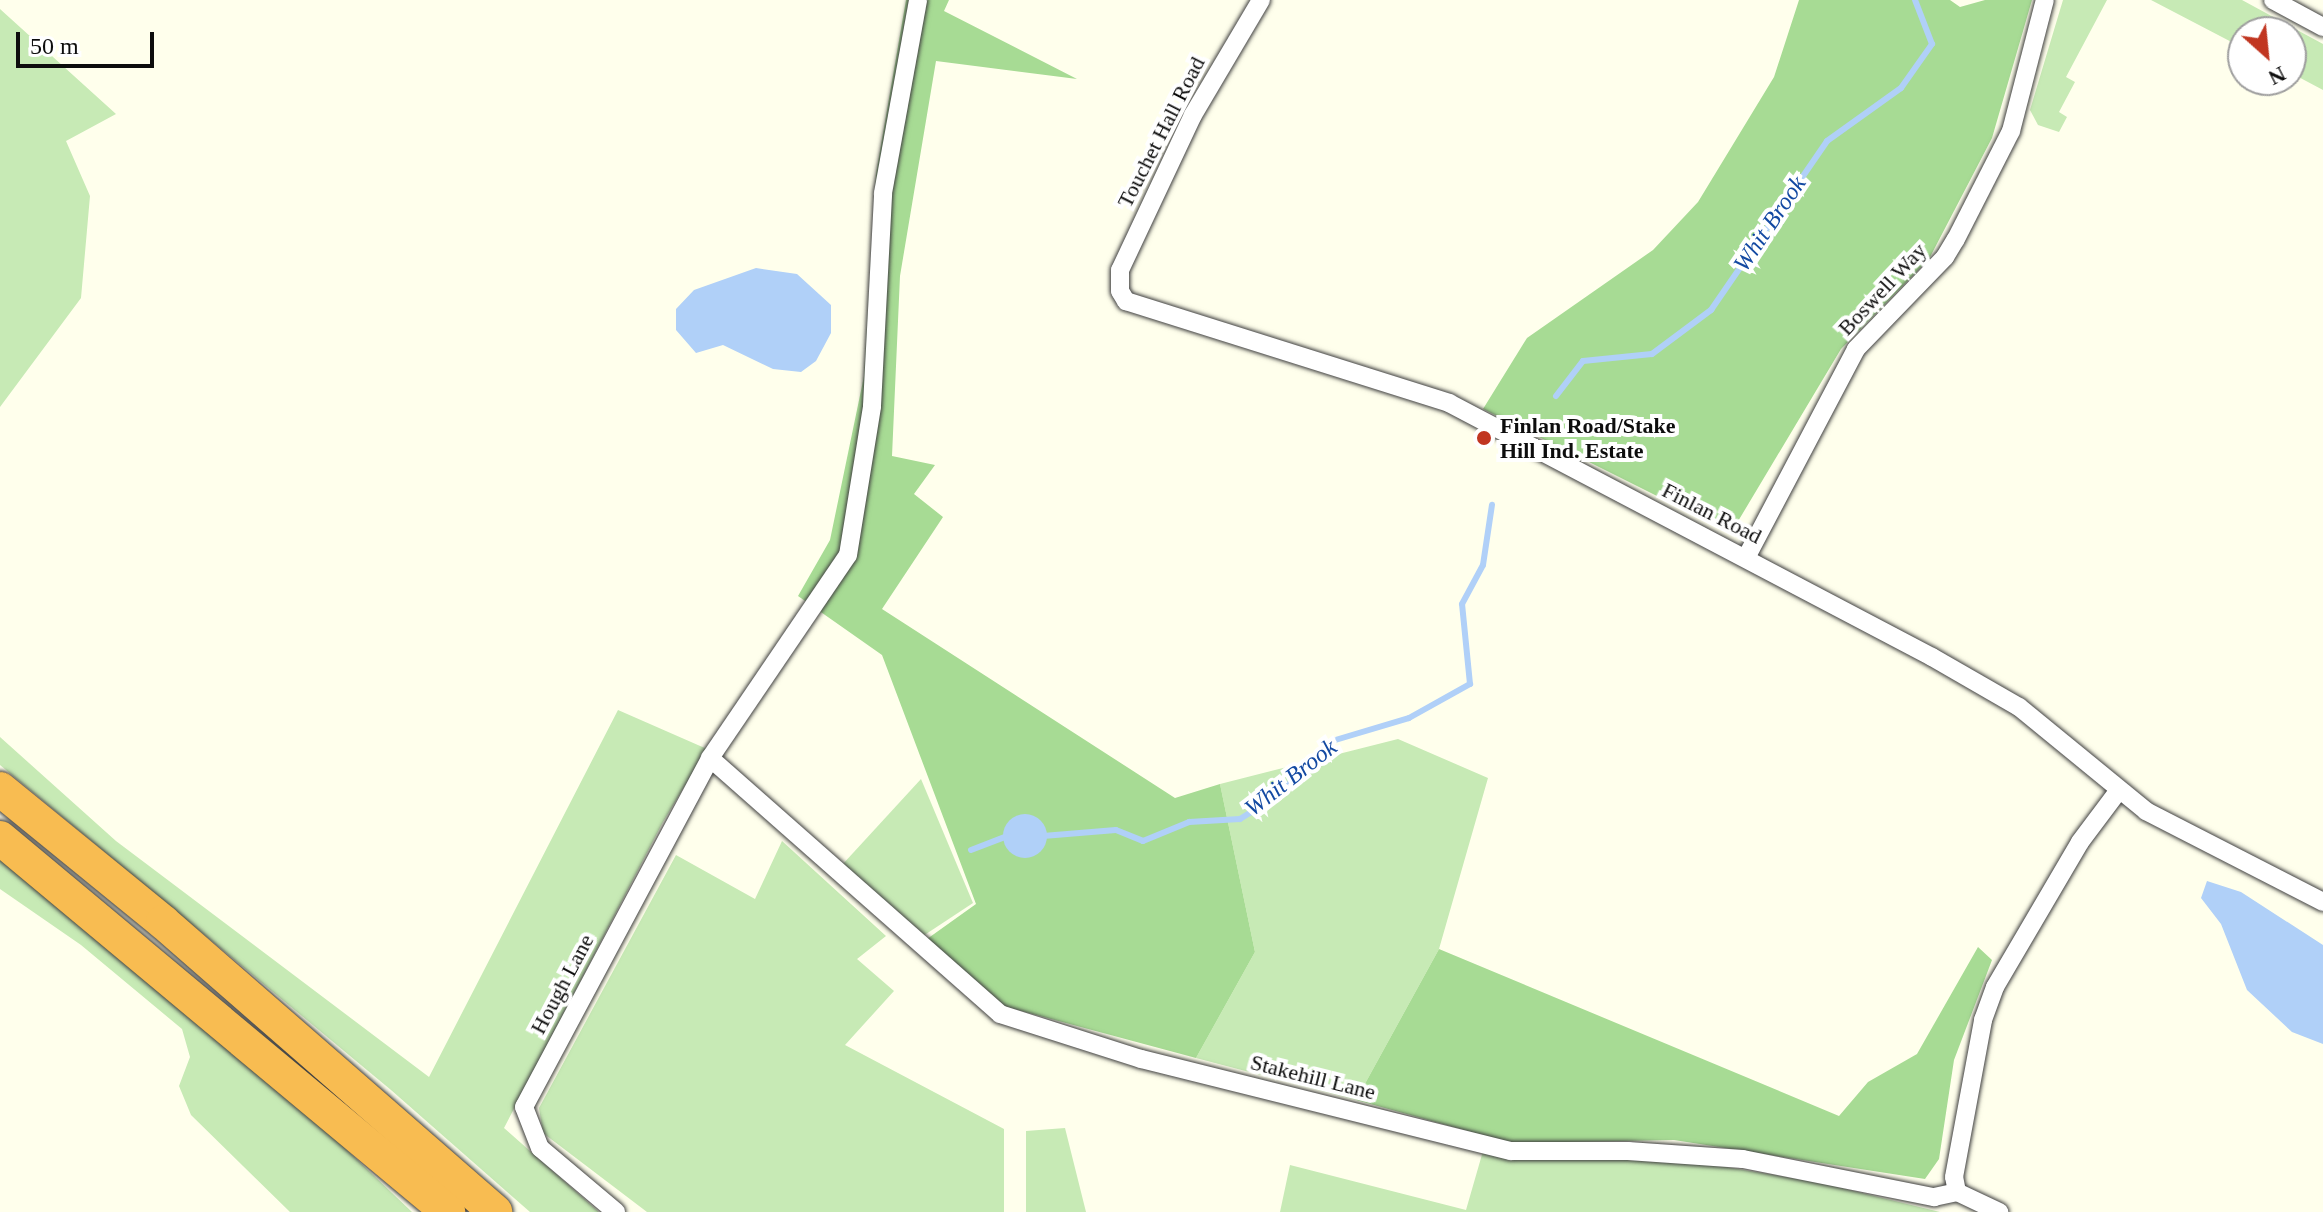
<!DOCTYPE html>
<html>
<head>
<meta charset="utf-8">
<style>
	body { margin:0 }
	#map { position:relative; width:2323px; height:1212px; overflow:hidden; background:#ffffec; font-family:Georgia,serif }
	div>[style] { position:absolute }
	.green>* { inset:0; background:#c7eab5 }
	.forest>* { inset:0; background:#a7db94 }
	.water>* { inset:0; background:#b0d0f8 }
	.round { border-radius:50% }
	.stream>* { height:6px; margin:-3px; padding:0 3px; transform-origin:3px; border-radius:3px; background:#b0d0f8 }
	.roads { filter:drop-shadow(0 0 2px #404040) drop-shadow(0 0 2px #404040) }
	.street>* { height:18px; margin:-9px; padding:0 9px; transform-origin:9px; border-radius:9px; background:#fff }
	.highway>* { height:34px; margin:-17px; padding:0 17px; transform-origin:17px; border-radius:17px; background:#f8bc51 }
	.dots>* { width:22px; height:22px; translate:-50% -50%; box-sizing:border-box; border:4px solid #fff; border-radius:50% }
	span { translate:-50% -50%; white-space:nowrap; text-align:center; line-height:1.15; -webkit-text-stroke:8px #fff; paint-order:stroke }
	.street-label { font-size:22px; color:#0d0d0d }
	.poi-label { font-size:22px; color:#0d0d0d; font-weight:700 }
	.left { translate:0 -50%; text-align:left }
	.water-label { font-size:24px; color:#1349a2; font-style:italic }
	.north { position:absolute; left:2227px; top:16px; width:80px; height:80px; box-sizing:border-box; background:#fff; border:2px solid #9e9e9e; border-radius:50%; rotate:153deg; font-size:22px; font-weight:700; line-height:32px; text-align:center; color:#0d0d0d }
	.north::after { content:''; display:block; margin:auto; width:28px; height:36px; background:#c13621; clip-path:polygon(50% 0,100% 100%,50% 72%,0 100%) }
	.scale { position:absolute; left:16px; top:32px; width:138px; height:36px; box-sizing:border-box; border:4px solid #0d0d0d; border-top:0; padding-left:10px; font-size:24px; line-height:28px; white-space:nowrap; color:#0d0d0d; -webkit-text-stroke:6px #fff; paint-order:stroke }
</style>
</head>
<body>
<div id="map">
	<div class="green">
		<div style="clip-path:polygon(2063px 0,2107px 0,2066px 77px,2075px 82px,2059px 112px,2067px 117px,2059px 132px,2038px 125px,2030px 110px)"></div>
		<div style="clip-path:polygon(2151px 0,2242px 0,2323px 44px,2323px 90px,2291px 73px,2291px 32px,2243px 32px,2243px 48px)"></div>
		<div style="clip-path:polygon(0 9px,116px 114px,66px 141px,90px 196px,81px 298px,0 407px)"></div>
		<div style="clip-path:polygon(618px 710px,707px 749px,663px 822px,504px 1128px,599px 1212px,530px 1212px,391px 1090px,0 765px,0 737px,116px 841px,429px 1077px)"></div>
		<div style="clip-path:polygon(1398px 739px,1488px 778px,1439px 949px,1356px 1100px,1196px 1058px,1255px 952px,1220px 784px)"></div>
		<div style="clip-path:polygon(921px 779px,973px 903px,923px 936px,842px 865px)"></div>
		<div style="clip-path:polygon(782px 841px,886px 936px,857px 959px,894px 991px,845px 1045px,1004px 1129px,1004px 1212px,647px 1212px,543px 1133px,539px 1108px,676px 855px,755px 899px)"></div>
		<div style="clip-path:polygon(0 857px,329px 1133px,412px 1212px,290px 1212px,191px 1115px,179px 1086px,190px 1057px,182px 1029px,81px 945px,0 889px)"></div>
		<div style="clip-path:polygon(1065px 1128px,1086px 1212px,1026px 1212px,1026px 1131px)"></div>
		<div style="clip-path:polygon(1483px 1151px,1720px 1166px,1821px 1183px,1940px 1212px,1280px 1212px,1290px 1165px,1466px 1210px)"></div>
	</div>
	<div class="forest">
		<div style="clip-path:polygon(906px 0,949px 0,944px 11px,1077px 79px,936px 61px,900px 276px,892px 456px,935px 465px,914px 494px,943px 517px,882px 609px,1175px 798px,1220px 784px,1255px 952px,1196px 1058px,999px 1005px,927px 939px,976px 904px,882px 655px,798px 596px,830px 540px,864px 376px,876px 174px)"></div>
		<div style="clip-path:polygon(1799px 0,1950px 0,1960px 7px,1985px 0,2032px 0,1992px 138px,1929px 259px,1841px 349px,1731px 533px,1483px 409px,1527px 338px,1653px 250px,1698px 202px,1774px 77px)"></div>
		<div style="clip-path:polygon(1978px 947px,1992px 960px,1954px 1060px,1939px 1159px,1925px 1179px,1674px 1140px,1511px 1143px,1356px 1100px,1439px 949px,1839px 1116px,1868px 1082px,1917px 1054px)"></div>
	</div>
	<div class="water">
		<div style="clip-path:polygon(756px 268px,797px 274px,831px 305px,831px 333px,816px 361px,801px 372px,773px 369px,723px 345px,696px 353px,676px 330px,676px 309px,694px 290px)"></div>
		<div class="round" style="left:1003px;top:814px;width:44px;height:44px"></div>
		<div style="clip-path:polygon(2207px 881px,2241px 892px,2323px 945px,2323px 1044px,2292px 1032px,2247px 990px,2221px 924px,2201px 898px)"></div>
	</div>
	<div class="stream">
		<div style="left:1556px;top:396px;width:44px;rotate:-52.4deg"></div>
		<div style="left:1583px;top:361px;width:69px;rotate:-5.8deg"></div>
		<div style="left:1652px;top:354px;width:74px;rotate:-36.7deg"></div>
		<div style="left:1711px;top:310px;width:205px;rotate:-55.5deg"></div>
		<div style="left:1827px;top:141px;width:91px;rotate:-35.6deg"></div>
		<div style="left:1901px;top:88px;width:54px;rotate:-54.8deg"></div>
		<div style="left:1932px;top:44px;width:47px;rotate:-111.1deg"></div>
		<div style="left:1043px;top:836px;width:73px;rotate:-4.7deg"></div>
		<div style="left:1116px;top:830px;width:29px;rotate:22deg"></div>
		<div style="left:1143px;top:841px;width:50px;rotate:-22.4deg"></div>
		<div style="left:1189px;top:822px;width:51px;rotate:-3.4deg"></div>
		<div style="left:1240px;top:819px;width:44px;rotate:-31.9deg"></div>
		<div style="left:1277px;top:796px;width:78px;rotate:-45deg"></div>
		<div style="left:1332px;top:741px;width:80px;rotate:-16.6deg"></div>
		<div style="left:1409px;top:718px;width:70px;rotate:-29.1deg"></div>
		<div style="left:1470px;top:684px;width:80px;rotate:-95.7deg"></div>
		<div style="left:1462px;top:604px;width:44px;rotate:-61.7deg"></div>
		<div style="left:1483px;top:565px;width:61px;rotate:-81.5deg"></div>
		<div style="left:971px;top:850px;width:40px;rotate:-21deg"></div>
	</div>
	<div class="roads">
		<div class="street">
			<div style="left:1261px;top:0;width:134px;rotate:120.6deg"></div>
			<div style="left:1193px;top:115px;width:171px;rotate:115.2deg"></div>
			<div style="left:1120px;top:270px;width:21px;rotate:90deg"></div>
			<div style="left:1120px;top:291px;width:12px;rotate:59deg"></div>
			<div style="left:1126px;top:301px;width:339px;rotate:17.5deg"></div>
			<div style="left:1449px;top:403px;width:546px;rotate:27.74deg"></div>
			<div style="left:1932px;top:657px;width:100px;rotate:29.9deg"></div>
			<div style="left:2019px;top:707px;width:164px;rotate:39.3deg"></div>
			<div style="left:2146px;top:811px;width:199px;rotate:27.2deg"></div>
			<div style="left:2273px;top:0;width:57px;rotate:28.4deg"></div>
			<div style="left:1747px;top:556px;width:234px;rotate:-62.2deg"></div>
			<div style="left:1856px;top:349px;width:128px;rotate:-45.9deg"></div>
			<div style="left:1945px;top:257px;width:21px;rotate:-59deg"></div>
			<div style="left:1956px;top:239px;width:121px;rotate:-63deg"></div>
			<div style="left:2011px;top:131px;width:135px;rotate:-75.5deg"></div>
			<div style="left:710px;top:758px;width:387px;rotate:41.4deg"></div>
			<div style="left:1000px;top:1014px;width:148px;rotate:17.7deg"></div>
			<div style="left:1141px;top:1059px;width:381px;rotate:14deg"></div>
			<div style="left:1511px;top:1151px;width:117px"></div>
			<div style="left:1628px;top:1151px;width:115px;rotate:4deg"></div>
			<div style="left:1743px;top:1159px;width:195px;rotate:11.3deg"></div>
			<div style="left:1934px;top:1197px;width:24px;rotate:-12deg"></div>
			<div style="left:1957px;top:1192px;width:47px;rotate:25.5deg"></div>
			<div style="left:1957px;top:1192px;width:15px;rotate:-101deg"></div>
			<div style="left:1954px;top:1177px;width:160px;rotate:-79.5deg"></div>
			<div style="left:1983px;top:1020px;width:35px;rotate:-70deg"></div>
			<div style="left:1995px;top:987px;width:168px;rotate:-59.6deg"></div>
			<div style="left:2080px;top:842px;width:65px;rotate:-53.1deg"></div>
			<div style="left:616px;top:1212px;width:99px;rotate:-139.9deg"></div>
			<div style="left:540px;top:1148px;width:44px;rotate:-111.3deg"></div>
			<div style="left:524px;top:1107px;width:395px;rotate:-61.9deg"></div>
			<div style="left:710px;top:758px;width:245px;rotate:-55.8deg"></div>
			<div style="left:848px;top:555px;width:151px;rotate:-80.8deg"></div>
			<div style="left:872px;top:406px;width:213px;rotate:-87deg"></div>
			<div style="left:883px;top:193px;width:196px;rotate:-79.7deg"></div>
		</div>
		<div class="highway">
			<div style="left:0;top:789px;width:210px;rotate:39.2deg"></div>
			<div style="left:163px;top:922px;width:441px;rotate:41.1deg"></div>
			<div style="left:0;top:838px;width:584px;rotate:39.86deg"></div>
		</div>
	</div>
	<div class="dots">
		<div style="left:1484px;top:438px;background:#c13621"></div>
	</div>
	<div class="street-label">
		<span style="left:1161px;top:132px;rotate:-63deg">Touchet Hall Road</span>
		<span style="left:1882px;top:289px;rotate:-47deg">Boswell Way</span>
		<span style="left:1712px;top:513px;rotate:27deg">Finlan Road</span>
		<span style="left:562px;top:984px;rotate:-62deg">Hough Lane</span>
		<span style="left:1313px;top:1077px;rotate:14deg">Stakehill Lane</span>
	</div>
	<div class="poi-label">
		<span class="left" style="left:1500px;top:438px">Finlan Road/Stake<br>Hill Ind. Estate</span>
	</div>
	<div class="water-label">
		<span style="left:1770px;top:224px;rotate:-56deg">Whit Brook</span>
		<span style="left:1291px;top:778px;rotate:-38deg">Whit Brook</span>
	</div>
	<div class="north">N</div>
	<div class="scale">50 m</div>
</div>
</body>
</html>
